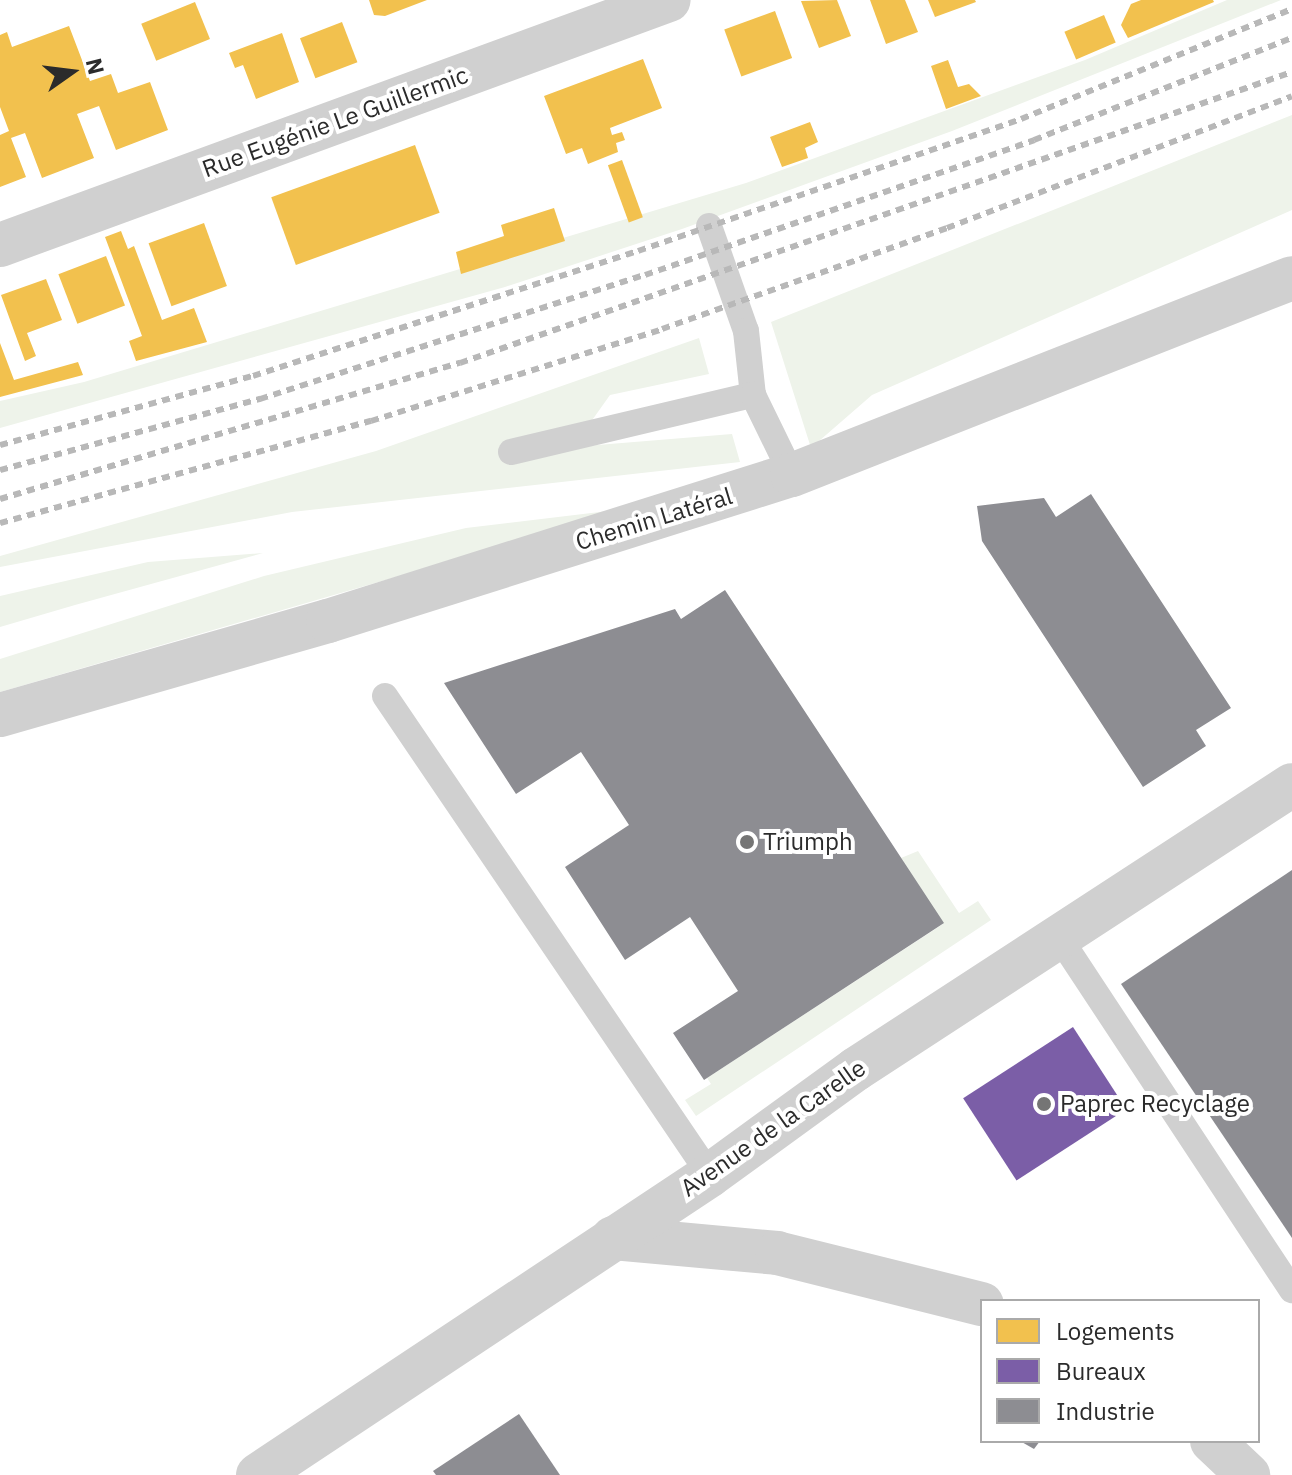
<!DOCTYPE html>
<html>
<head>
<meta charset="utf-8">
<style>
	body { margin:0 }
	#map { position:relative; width:1292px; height:1475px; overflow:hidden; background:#fff; font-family:"IBM Plex Sans",sans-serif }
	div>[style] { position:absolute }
	.green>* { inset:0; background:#eef3ea }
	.homes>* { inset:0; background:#f2c14e; transform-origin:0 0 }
	.offices>* { inset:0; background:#7b5ea7; transform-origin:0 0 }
	.industry>* { inset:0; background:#8d8d92 }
	.lane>* { height:26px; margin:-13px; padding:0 13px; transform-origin:13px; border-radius:13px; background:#d0d0d0 }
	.street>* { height:44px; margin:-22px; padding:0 22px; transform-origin:22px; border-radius:22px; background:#d0d0d0 }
	.rail>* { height:6px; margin-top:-3px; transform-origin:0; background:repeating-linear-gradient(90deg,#b8b8b8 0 8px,transparent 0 14px) }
	.dots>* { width:22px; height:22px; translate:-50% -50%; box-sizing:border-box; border:4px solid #fff; border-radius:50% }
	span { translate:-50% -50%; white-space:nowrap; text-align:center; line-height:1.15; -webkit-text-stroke:8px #fff; paint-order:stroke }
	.street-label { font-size:24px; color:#2b2b2b }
	.poi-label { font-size:24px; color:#2b2b2b }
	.left { translate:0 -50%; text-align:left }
	.legend { position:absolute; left:980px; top:1299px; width:280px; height:144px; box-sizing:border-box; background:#fff; border:2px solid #aaa; margin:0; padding:10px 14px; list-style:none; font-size:24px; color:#2b2b2b }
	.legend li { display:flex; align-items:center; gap:16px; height:40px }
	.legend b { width:40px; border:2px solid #aaa }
	.north { position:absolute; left:32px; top:32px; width:80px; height:80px; -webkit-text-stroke:6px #fff; paint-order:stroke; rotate:76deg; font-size:22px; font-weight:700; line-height:32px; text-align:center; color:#2b2b2b }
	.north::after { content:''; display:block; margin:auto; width:28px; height:36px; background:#2b2b2b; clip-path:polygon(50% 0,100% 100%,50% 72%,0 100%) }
</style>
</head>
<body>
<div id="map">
	<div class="green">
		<div style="clip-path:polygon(1227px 0,1281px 0,952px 131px,682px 229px,505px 287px,0 428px,0 401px,84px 382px,746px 183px,1085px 60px)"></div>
		<div style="clip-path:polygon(1292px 115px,1292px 210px,872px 395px,811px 448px,771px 322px)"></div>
		<div style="clip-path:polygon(699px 338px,709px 374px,610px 395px,573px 447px,732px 434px,740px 462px,292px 512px,0 567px,0 556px,376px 451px)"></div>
		<div style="clip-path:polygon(633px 508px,0 692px,0 659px,264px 576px,466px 528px)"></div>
		<div style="clip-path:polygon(263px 553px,75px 605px,0 627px,0 596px,148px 562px)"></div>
		<div style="clip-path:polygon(918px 851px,959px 913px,978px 901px,991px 920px,696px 1116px,685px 1100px,711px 1084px,707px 1078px,943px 924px,901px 858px)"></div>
	</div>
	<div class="homes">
		<div style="clip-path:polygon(369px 0,427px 0,385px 16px,374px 15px)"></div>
		<div style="clip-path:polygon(837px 0,851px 36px,819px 48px,801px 1px)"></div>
		<div style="clip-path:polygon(870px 0,905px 0,918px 32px,886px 44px)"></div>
		<div style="clip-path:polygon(928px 0,975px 0,976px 2px,935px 17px)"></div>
		<div style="clip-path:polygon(1141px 0,1213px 0,1214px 2px,1128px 38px,1121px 25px,1131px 4px)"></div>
		<div style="left:195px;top:2px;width:40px;height:58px;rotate:68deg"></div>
		<div style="left:775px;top:11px;width:50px;height:54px;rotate:70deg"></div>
		<div style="left:1104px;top:15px;width:30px;height:43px;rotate:67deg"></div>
		<div style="left:342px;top:22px;width:43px;height:45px;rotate:69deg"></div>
		<div style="clip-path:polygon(69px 26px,90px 81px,111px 74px,118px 93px,150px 82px,168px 130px,116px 150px,99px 106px,77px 114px,94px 158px,42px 178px,25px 133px,11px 138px,26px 177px,0 187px,0 135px,9px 131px,0 107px,0 35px,7px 32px,12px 47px)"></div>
		<div style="clip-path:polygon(282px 33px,299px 82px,256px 99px,243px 65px,235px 68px,229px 53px)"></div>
		<div style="clip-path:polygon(643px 59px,662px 108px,610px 128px,612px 135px,622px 132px,625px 140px,616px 143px,618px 152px,588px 164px,582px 148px,566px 154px,544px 96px)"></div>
		<div style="clip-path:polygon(948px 60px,958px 87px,969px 84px,981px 96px,946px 109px,931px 66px)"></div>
		<div style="clip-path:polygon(810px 122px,818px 142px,805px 148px,808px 158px,782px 167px,770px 137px)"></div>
		<div style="left:415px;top:145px;width:72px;height:153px;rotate:70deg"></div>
		<div style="left:622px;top:160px;width:61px;height:15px;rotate:70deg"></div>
		<div style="clip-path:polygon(554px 208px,565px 241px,461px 274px,456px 252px,504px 236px,501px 225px)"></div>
		<div style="left:204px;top:223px;width:67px;height:59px;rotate:70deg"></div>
		<div style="clip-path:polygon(121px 231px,128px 249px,134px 246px,162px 320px,194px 308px,207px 342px,136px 361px,129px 341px,142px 336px,105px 237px)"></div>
		<div style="left:106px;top:256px;width:53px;height:51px;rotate:69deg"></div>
		<div style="clip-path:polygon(46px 279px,62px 320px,27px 333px,36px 356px,25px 361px,1px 295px)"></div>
		<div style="clip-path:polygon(0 343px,14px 380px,78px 362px,83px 375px,0 397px)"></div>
	</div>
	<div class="offices">
		<div style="left:1073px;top:1027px;width:98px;height:131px;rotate:57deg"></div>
	</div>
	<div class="industry">
		<div style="clip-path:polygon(1091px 494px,1231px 708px,1196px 730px,1206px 746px,1143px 787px,982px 541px,977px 506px,1044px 498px,1056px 517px)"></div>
		<div style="clip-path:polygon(725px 590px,944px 923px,704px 1080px,673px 1033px,738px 991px,690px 917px,625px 960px,565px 867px,629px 825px,581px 752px,516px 794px,444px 683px,675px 609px,681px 619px)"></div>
		<div style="clip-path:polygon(1292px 870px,1292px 1238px,1121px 984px)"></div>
		<div style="clip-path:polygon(519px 1414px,560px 1475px,436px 1475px,433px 1471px)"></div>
		<div style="clip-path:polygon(1020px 1441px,1040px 1441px,1034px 1449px)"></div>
	</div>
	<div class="lane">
		<div style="left:709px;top:226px;width:111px;rotate:70.6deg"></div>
		<div style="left:746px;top:331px;width:64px;rotate:83.8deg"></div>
		<div style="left:511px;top:452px;width:249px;rotate:-13.3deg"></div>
		<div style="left:753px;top:395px;width:89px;rotate:64deg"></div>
		<div style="left:385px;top:696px;width:579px;rotate:55.84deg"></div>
		<div style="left:1059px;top:937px;width:423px;rotate:56.6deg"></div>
	</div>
	<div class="street">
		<div style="left:0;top:245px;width:712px;rotate:-20.11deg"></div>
		<div style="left:0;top:715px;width:341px;rotate:-16deg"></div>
		<div style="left:328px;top:621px;width:486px;rotate:-17.5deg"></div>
		<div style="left:792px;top:475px;width:537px;rotate:-21.5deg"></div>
		<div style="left:613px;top:1238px;width:165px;rotate:5.2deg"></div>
		<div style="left:777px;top:1253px;width:211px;rotate:14deg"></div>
		<div style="left:1212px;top:1441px;width:50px;rotate:43.4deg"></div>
		<div style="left:258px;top:1475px;width:542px;rotate:-33.57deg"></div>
		<div style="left:710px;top:1175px;width:180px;rotate:-36deg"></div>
		<div style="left:856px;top:1069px;width:520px;rotate:-33.08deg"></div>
	</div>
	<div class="rail">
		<div style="left:0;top:445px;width:262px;rotate:-15.3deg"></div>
		<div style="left:253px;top:376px;width:405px;rotate:-18deg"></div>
		<div style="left:638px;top:251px;width:405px;rotate:-19deg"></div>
		<div style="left:1021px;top:119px;width:292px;rotate:-22.1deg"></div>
		<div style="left:0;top:470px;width:270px;rotate:-15.3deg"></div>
		<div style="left:260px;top:399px;width:404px;rotate:-17.9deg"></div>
		<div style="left:645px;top:275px;width:412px;rotate:-19.1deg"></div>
		<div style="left:1034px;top:140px;width:277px;rotate:-21.6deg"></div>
		<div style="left:0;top:499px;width:480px;rotate:-16.5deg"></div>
		<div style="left:460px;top:363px;width:881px;rotate:-19.28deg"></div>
		<div style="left:0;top:523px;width:385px;rotate:-15.4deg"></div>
		<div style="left:371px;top:421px;width:305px;rotate:-17.5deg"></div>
		<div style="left:662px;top:329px;width:302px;rotate:-19.5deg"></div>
		<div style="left:947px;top:228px;width:369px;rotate:-20.9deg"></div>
	</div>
	<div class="dots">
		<div style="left:747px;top:842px;background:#757575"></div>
		<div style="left:1044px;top:1104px;background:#757575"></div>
	</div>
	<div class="street-label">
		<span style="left:335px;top:122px;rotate:-20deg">Rue Eugénie Le Guillermic</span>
		<span style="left:654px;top:519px;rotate:-17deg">Chemin Latéral</span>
		<span style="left:773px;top:1128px;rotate:-35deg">Avenue de la Carelle</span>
	</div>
	<div class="poi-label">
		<span class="left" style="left:763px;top:842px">Triumph</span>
		<span class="left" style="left:1060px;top:1104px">Paprec Recyclage</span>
	</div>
	<ul class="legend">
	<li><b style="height:22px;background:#f2c14e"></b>Logements</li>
	<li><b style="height:22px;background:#7b5ea7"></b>Bureaux</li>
	<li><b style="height:22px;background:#8d8d92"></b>Industrie</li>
	</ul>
	<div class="north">N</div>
</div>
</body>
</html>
